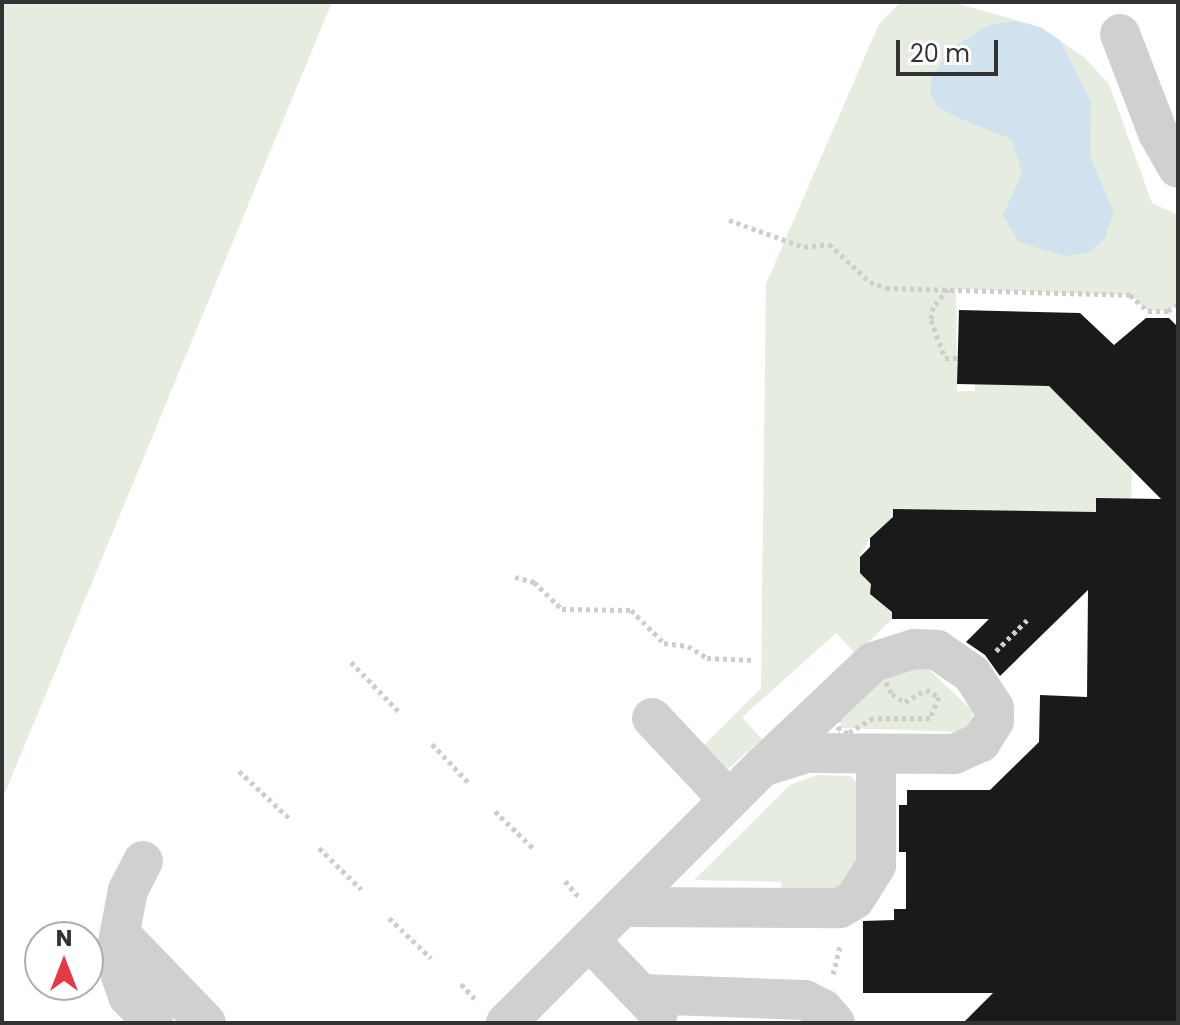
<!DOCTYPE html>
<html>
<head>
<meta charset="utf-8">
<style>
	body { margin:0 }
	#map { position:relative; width:1180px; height:1025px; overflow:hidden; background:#fff; font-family:Poppins,sans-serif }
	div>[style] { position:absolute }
	.green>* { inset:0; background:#e6ecdf }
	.water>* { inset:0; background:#cfe2ee }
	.building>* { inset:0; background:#1a1a1a }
	.path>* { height:5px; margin-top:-2.5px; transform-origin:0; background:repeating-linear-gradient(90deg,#cdcdcd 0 4px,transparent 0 8px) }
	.minor>* { height:40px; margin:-20px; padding:0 20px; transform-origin:20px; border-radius:20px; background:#d0d0d0 }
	span { translate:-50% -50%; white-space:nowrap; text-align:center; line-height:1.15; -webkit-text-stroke:8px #fff; paint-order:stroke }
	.frame { position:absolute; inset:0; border:4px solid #333; pointer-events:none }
	.north { position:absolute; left:24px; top:921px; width:80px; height:80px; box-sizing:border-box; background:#fff; border:2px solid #adadad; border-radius:50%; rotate:0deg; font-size:22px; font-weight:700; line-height:32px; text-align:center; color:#333 }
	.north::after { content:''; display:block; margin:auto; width:28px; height:36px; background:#e63946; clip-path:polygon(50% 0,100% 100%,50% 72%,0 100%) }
	.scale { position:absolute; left:896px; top:40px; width:102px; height:36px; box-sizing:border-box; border:4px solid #333; border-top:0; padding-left:10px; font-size:24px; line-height:28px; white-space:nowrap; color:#333; -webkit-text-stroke:6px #fff; paint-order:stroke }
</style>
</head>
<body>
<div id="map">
	<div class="green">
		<div style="clip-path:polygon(2px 2px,332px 2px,2px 800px)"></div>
		<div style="clip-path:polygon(901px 2px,952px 2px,1040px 27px,1084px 57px,1109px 84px,1152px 203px,1178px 215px,1178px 304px,1168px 311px,1148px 311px,1130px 295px,956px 289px,957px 391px,975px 391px,975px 384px,1049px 386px,1132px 470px,1131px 499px,1096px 512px,893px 510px,893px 526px,883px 526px,870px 537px,860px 557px,860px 573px,871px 584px,870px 594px,882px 604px,893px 604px,892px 619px,856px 654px,836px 633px,742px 717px,762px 739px,728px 769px,704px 745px,761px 688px,766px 284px,879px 24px)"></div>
		<div style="clip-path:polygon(925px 666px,974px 712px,966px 732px,841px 728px,840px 718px,877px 681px)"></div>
		<div style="clip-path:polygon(817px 775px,851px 776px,856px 782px,858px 862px,840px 888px,781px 895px,781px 882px,694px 880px,790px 785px)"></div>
	</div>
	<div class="water">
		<div style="clip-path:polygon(1015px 21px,1040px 27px,1060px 40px,1091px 102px,1090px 156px,1114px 213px,1104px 240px,1086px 253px,1065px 256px,1019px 242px,1003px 216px,1022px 172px,1011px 139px,956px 117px,937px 106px,930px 94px,931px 80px,950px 49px,989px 25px)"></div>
	</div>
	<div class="building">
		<div style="clip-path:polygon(959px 310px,1080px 313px,1114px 345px,1146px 318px,1169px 318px,1178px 327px,1178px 1023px,963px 1023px,993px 993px,863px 993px,863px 921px,894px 920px,894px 909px,906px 909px,906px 852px,899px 852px,899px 805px,907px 805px,907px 790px,990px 790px,1039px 742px,1040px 695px,1087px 697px,1088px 590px,1000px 676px,985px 655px,966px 642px,989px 619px,892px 619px,892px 612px,870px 594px,871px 584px,860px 573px,860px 557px,870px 547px,870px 538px,893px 517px,893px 509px,1096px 512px,1096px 498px,1161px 499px,1049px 386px,957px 384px)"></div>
	</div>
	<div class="path">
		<div style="left:729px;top:220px;width:80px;rotate:19.8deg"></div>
		<div style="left:804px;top:247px;width:25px;rotate:-7deg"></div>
		<div style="left:829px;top:244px;width:56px;rotate:42.8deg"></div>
		<div style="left:870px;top:282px;width:17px;rotate:21deg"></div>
		<div style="left:886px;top:288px;width:244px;rotate:1.6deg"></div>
		<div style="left:1130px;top:295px;width:24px;rotate:42deg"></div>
		<div style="left:1148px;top:311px;width:20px"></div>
		<div style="left:1168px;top:311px;width:12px;rotate:-35deg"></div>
		<div style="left:948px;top:289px;width:23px;rotate:130deg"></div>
		<div style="left:933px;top:307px;width:13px;rotate:99deg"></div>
		<div style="left:931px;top:320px;width:40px;rotate:69.8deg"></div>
		<div style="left:945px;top:358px;width:12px"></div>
		<div style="left:515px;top:577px;width:20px;rotate:15deg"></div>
		<div style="left:534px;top:582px;width:39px;rotate:44deg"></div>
		<div style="left:562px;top:609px;width:69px;rotate:0.8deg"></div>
		<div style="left:631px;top:610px;width:47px;rotate:45deg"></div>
		<div style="left:664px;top:643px;width:24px;rotate:7deg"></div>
		<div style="left:688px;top:646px;width:22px;rotate:32deg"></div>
		<div style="left:707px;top:658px;width:46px;rotate:2.5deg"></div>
		<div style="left:996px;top:651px;width:45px;rotate:-45deg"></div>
		<div style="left:351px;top:662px;width:72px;rotate:46.1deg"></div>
		<div style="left:882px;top:675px;width:21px;rotate:62deg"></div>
		<div style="left:892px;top:694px;width:15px;rotate:32deg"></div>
		<div style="left:905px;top:702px;width:24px;rotate:-30deg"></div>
		<div style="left:926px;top:690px;width:15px;rotate:28deg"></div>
		<div style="left:939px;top:697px;width:23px;rotate:113deg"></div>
		<div style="left:930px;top:718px;width:57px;rotate:180deg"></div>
		<div style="left:873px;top:718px;width:29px;rotate:149deg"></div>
		<div style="left:848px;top:733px;width:9px;rotate:-162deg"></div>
		<div style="left:839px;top:730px;width:15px;rotate:-94deg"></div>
		<div style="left:838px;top:715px;width:59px;rotate:-42.3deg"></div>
		<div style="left:432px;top:744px;width:54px;rotate:46.5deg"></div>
		<div style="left:239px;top:771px;width:69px;rotate:43.2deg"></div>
		<div style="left:495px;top:811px;width:54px;rotate:44.3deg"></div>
		<div style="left:319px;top:848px;width:59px;rotate:44.3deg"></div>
		<div style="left:565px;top:881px;width:23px;rotate:49deg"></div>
		<div style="left:389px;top:918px;width:58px;rotate:43.6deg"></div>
		<div style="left:833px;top:974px;width:30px;rotate:-76deg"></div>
		<div style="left:461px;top:984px;width:23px;rotate:47deg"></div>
	</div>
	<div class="minor">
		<div style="left:1120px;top:34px;width:106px;rotate:69deg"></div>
		<div style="left:1158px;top:133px;width:40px;rotate:60.3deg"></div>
		<div style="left:652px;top:718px;width:112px;rotate:46.8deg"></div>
		<div style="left:143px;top:861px;width:33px;rotate:117deg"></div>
		<div style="left:128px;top:890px;width:69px;rotate:100.8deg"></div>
		<div style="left:115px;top:958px;width:40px;rotate:71.1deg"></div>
		<div style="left:128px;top:996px;width:37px;rotate:47deg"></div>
		<div style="left:622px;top:907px;width:218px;rotate:0.3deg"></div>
		<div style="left:840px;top:908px;width:17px;rotate:-31deg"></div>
		<div style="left:855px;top:899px;width:40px;rotate:-58deg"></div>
		<div style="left:876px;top:865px;width:111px;rotate:-90deg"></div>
		<div style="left:121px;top:935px;width:122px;rotate:46deg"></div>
		<div style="left:589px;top:940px;width:100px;rotate:46.2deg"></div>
		<div style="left:642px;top:994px;width:163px;rotate:2.1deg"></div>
		<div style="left:805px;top:1000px;width:20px;rotate:27deg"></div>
		<div style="left:823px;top:1009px;width:18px;rotate:49deg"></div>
		<div style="left:506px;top:1023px;width:362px;rotate:-45deg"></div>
		<div style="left:762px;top:767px;width:153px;rotate:-43.4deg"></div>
		<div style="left:873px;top:662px;width:43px;rotate:-17.6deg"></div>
		<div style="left:914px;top:649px;width:23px;rotate:2deg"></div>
		<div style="left:937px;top:650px;width:42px;rotate:34.4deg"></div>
		<div style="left:972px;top:674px;width:40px;rotate:57.1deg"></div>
		<div style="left:994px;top:708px;width:13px;rotate:90deg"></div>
		<div style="left:994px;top:721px;width:25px;rotate:122deg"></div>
		<div style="left:981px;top:742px;width:30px;rotate:156deg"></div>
		<div style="left:954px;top:754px;width:147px;rotate:-179.6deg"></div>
		<div style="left:807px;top:753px;width:47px;rotate:162.7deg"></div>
	</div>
	<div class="frame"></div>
	<div class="north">N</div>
	<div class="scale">20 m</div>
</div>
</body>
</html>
